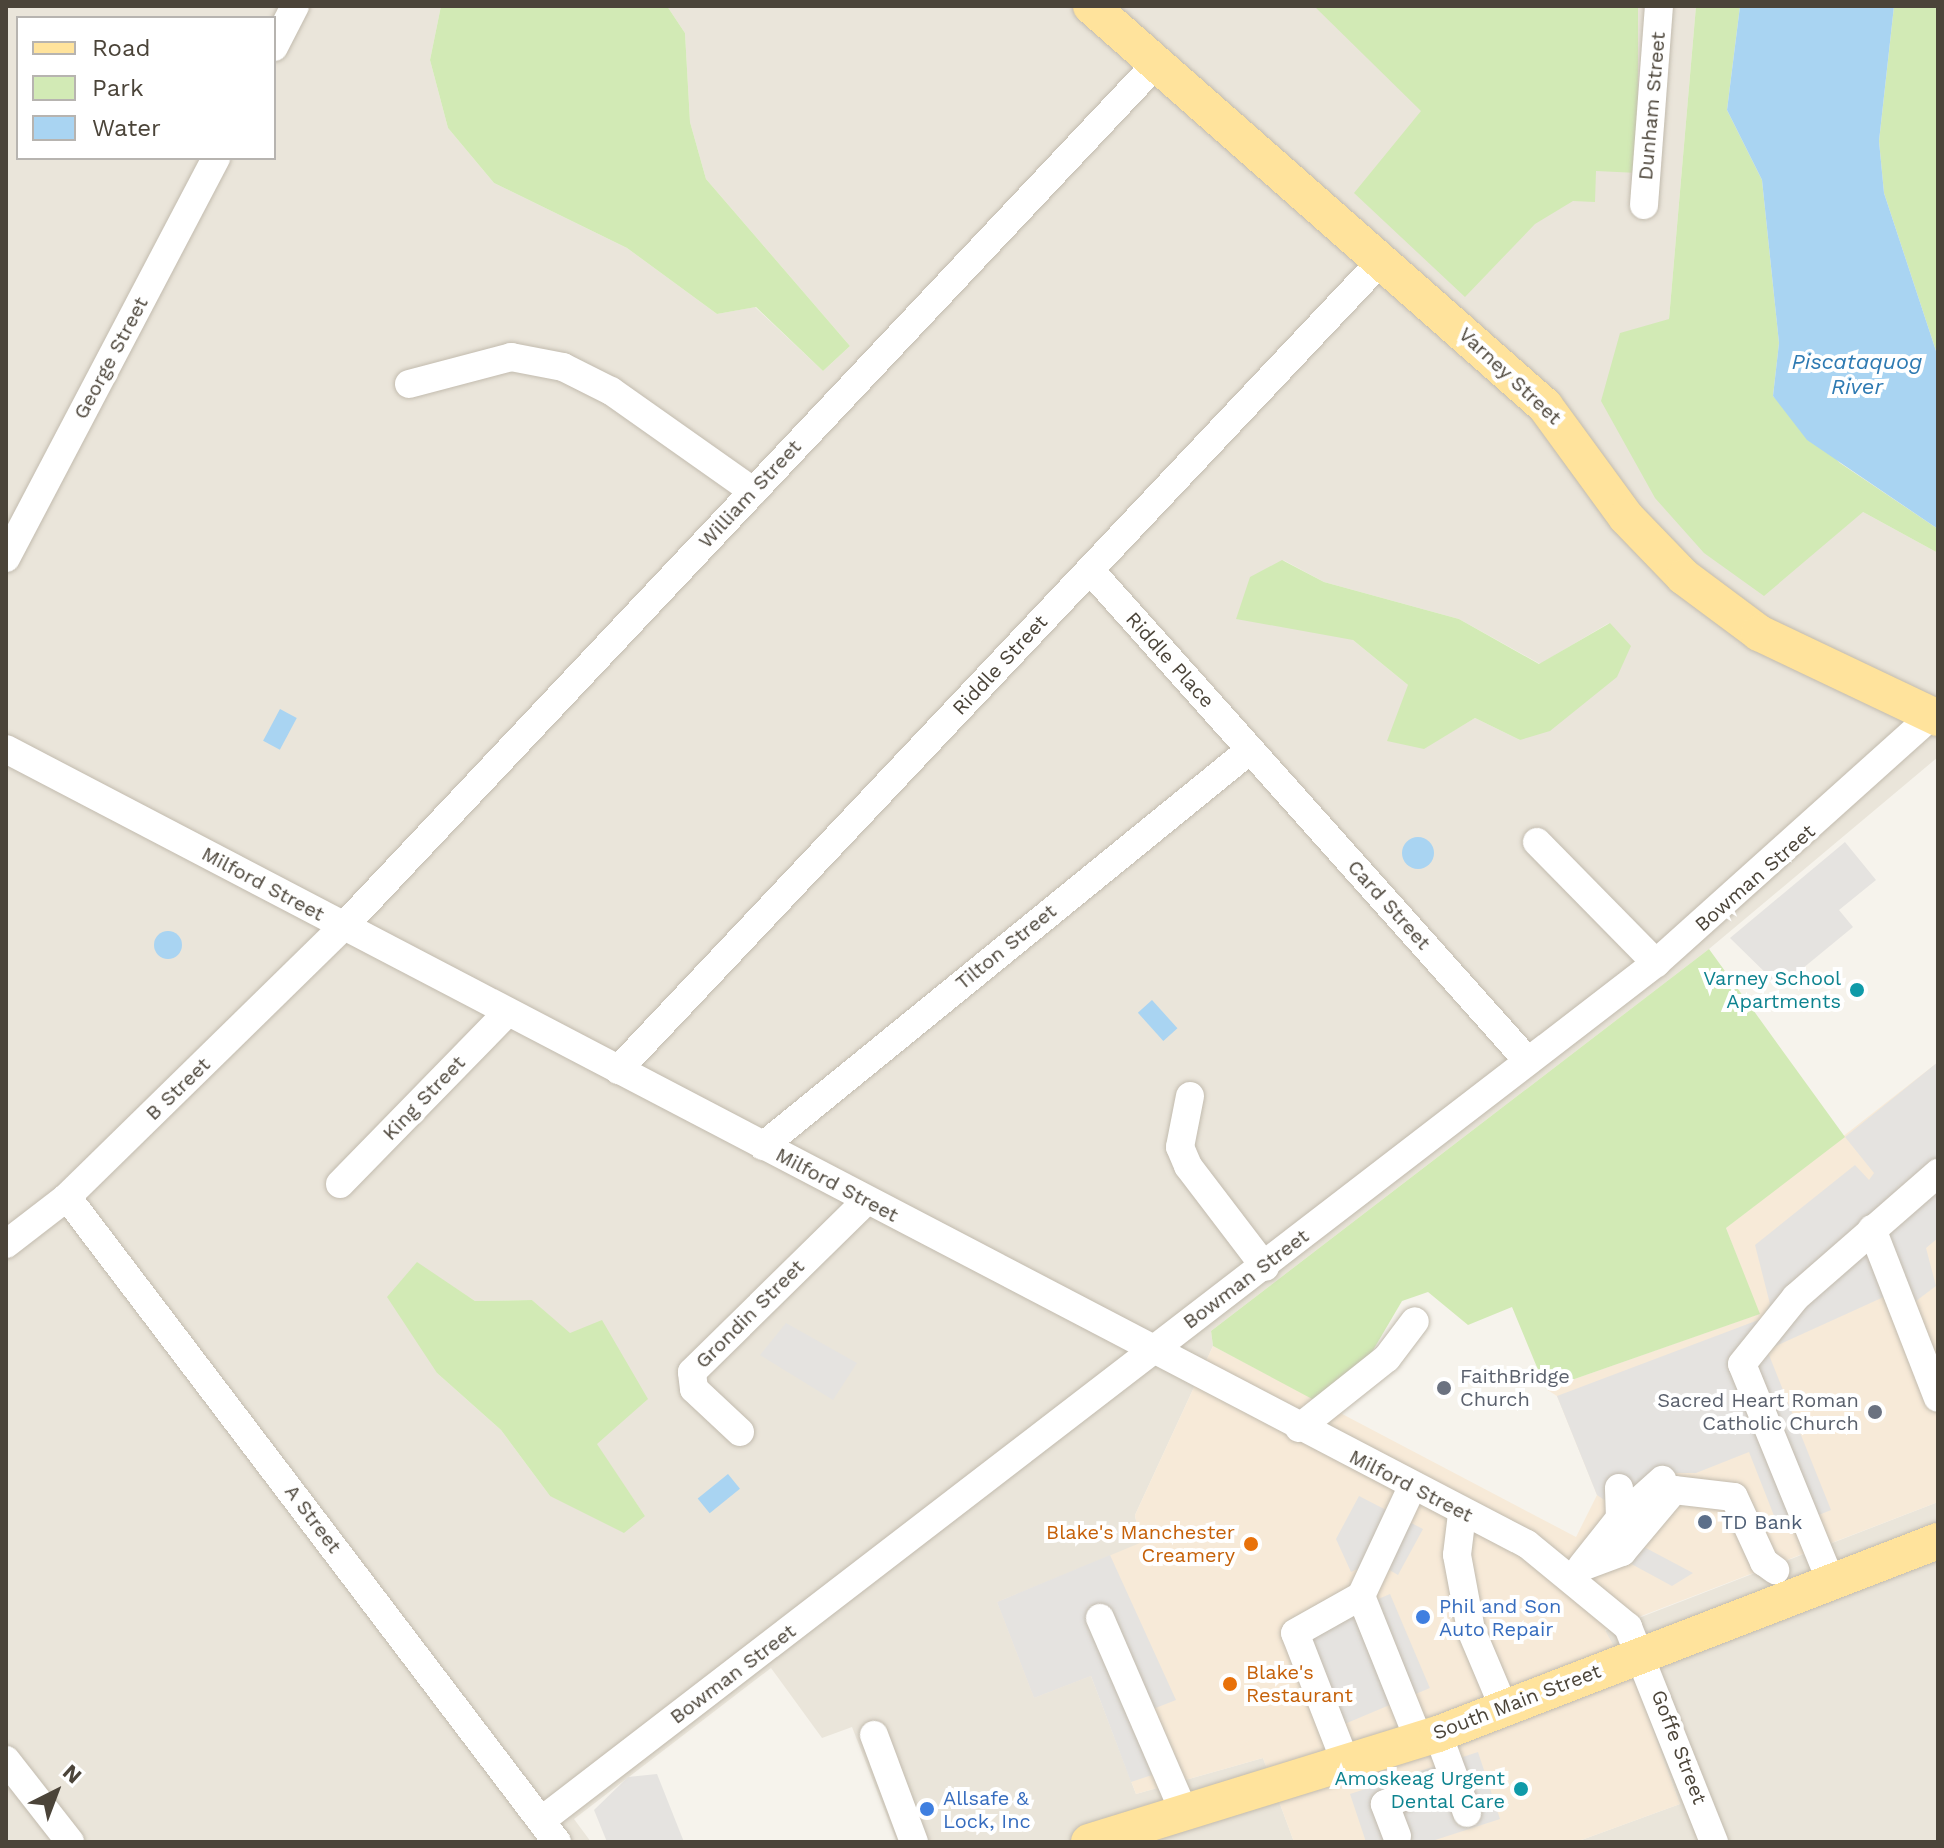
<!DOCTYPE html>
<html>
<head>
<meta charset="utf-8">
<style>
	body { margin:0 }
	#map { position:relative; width:1944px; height:1848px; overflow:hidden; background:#f6f3ec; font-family:"Work Sans",sans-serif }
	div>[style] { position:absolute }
	.residential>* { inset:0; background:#eae5da }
	.commercial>* { inset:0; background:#f7ead8 }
	.green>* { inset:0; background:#d2eab5 }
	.parking>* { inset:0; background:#e5e3e0; transform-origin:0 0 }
	.water>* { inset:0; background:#a9d4f2; transform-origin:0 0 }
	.round { border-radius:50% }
	.roads { filter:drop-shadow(0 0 2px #c2bbae) drop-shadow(0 0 2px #c2bbae) }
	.minor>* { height:28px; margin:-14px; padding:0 14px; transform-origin:14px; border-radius:14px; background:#fff }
	.major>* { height:36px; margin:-18px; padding:0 18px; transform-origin:18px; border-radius:18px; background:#ffe39c }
	.dots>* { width:22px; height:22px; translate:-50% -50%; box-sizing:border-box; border:4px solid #fff; border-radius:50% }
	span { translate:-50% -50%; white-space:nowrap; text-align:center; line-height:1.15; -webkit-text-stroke:8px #fff; paint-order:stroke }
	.street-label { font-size:20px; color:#4b4439 }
	.culture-label { font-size:20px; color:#0d838f }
	.right { translate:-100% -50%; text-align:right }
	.worship-label { font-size:20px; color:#5b616d }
	.left { translate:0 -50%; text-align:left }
	.service-label { font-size:20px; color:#4e5e75 }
	.food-label { font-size:20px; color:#c56008 }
	.shop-label { font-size:20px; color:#366cbe }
	.water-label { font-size:22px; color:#2e7ab2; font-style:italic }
	.frame { position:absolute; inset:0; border:8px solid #4b4439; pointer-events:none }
	.legend { position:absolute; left:16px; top:16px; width:260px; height:144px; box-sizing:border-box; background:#fff; border:2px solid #b7b4b0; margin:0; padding:10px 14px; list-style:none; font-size:24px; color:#4b4439 }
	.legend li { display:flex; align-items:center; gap:16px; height:40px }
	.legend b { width:40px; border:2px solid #b7b4b0 }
	.north { position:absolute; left:16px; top:1752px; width:80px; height:80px; -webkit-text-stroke:6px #fff; paint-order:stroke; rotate:42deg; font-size:22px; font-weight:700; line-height:32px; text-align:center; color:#4b4439 }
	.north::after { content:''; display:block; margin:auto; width:28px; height:36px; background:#4b4439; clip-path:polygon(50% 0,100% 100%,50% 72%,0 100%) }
</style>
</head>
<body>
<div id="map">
	<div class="residential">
		<div style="clip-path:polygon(evenodd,6px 6px,441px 6px,430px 60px,448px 128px,494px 183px,627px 248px,717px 314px,755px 307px,823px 371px,850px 346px,706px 179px,690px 122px,685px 33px,667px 6px,1696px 6px,1669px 319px,1863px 512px,1938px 553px,1938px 757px,1709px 949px,1211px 1331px,1213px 1346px,1135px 1515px,1140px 1543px,1091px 1676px,1136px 1794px,1263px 1758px,1294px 1842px,897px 1842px,852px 1727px,822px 1738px,771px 1668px,574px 1819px,591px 1842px,6px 1842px,6px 6px,18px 18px,274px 18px,274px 158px,18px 158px,18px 18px,6px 6px,1283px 560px,1324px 582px,1459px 619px,1540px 664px,1609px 623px,1520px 740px,1475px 718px,1424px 748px,1408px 685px,1353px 640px,1283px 560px,6px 6px,417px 1263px,475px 1301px,532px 1300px,570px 1334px,602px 1321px,596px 1444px,645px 1516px,550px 1496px,501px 1430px,437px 1373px,417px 1263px)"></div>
		<div style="clip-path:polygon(1938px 1502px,1938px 1842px,1576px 1842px,1680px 1804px,1638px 1690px,1605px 1631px)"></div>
	</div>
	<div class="commercial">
		<div style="clip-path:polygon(1938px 1062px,1938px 1502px,1605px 1630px,1638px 1690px,1680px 1804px,1576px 1842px,1294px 1842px,1263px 1758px,1136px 1794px,1091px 1676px,1034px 1698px,997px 1602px,1140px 1543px,1135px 1515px,1213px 1346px,1576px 1537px,1597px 1495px,1557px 1396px,1546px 1389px,1759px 1314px,1726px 1228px)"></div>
	</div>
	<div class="green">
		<div style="clip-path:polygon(441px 6px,667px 6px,685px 33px,690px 122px,706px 179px,850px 346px,823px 371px,756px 307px,717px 314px,627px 248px,494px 183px,448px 128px,430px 60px)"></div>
		<div style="clip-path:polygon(1314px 6px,1638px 6px,1638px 173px,1596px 171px,1595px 202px,1573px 201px,1535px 224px,1465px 297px,1354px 193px,1421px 111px)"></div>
		<div style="clip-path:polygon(1696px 6px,1740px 6px,1727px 110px,1762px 180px,1779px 343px,1773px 396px,1840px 463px,1938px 529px,1938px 553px,1863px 512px,1764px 596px,1704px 553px,1655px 498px,1601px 401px,1620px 333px,1669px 319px)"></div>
		<div style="clip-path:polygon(1894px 6px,1938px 6px,1938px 357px,1884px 193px,1879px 141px)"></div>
		<div style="clip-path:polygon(1282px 560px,1324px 582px,1459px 619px,1539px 664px,1610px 623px,1631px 646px,1617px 677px,1550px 731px,1520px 740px,1475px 718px,1424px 749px,1387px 741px,1408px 685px,1353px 640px,1236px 619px,1250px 577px)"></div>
		<div style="clip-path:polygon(1709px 949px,1845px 1137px,1726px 1228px,1760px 1314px,1546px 1389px,1512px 1307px,1468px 1325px,1428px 1292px,1402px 1301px,1362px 1369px,1314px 1400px,1213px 1346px,1211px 1331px)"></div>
		<div style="clip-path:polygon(417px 1262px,475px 1301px,532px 1300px,570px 1333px,602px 1320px,648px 1399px,597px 1444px,645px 1516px,624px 1533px,550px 1496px,501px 1430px,437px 1373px,387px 1297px)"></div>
	</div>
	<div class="parking">
		<div style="clip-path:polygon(1845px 842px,1876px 880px,1839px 910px,1853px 927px,1780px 987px,1730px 938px)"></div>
		<div style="clip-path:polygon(1938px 1062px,1938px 1238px,1926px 1248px,1936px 1286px,1896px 1316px,1888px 1295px,1767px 1350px,1831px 1510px,1780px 1531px,1749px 1452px,1696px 1473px,1667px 1473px,1625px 1514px,1597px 1495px,1557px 1396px,1761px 1319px,1770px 1304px,1755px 1245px,1855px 1165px,1869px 1180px,1874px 1173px,1845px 1137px)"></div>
		<div style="clip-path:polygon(786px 1323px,857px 1363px,833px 1400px,760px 1355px)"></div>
		<div style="clip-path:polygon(1359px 1496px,1423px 1529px,1398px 1575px,1374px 1561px,1351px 1572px,1336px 1539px)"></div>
		<div style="clip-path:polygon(1644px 1547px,1693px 1573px,1672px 1586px,1624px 1560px)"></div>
		<div style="clip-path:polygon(1110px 1555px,1176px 1700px,1130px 1718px,1152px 1775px,1131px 1782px,1091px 1676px,1034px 1698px,997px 1602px)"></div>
		<div style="left:1390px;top:1594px;width:102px;height:92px;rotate:67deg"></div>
		<div style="clip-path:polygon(1478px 1752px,1500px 1819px,1429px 1842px,1366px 1842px,1350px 1794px)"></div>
		<div style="clip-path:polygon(657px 1774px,684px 1842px,607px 1842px,594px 1810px,628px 1777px)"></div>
	</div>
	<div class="water">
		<div style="clip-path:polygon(1740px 6px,1894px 6px,1879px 141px,1884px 193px,1938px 357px,1938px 529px,1807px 440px,1773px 396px,1779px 343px,1762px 180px,1727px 110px)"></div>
		<div style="left:280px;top:709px;width:19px;height:36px;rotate:28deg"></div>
		<div class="round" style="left:1402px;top:837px;width:32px;height:32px"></div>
		<div class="round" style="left:154px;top:931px;width:28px;height:28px"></div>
		<div style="left:1152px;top:1000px;width:38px;height:19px;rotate:48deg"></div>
		<div style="left:728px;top:1474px;width:19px;height:39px;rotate:51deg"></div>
	</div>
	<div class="roads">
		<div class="minor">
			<div style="left:274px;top:47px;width:46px;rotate:-62.9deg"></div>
			<div style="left:1644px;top:205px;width:200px;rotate:-85.7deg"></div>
			<div style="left:409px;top:384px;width:106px;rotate:-14.8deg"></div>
			<div style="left:511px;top:357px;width:53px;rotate:10.9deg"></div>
			<div style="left:563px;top:367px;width:54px;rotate:26.6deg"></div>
			<div style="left:611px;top:391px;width:174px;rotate:35.2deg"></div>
			<div style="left:6px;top:558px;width:452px;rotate:-62.3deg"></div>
			<div style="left:1090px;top:570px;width:658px;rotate:48.27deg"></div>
			<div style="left:6px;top:749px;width:1716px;rotate:27.6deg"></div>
			<div style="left:1527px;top:1544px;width:131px;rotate:39.4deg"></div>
			<div style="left:1628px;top:1627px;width:232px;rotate:68.2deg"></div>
			<div style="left:1537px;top:842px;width:170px;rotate:45.5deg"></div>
			<div style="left:618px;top:1070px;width:1113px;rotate:-46.67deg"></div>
			<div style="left:1190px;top:1096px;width:52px;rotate:101.1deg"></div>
			<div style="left:1180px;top:1147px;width:21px;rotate:67deg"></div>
			<div style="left:1188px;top:1166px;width:127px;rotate:52.7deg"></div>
			<div style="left:763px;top:1146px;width:628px;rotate:-39.12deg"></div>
			<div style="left:340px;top:1184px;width:240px;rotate:-45.7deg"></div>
			<div style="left:67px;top:1197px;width:810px;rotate:52.78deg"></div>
			<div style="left:1872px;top:1229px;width:181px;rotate:68.7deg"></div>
			<div style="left:6px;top:1244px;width:77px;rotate:-37.6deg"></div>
			<div style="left:67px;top:1197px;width:388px;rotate:-44.4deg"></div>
			<div style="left:344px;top:926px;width:1186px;rotate:-46.71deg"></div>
			<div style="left:1299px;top:1428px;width:112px;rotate:-38.5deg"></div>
			<div style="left:1387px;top:1358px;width:46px;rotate:-52.9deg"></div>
			<div style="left:740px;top:1432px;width:63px;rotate:-136.9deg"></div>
			<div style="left:694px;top:1389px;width:17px;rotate:-97deg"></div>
			<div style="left:692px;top:1372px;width:244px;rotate:-44.5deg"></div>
			<div style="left:1462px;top:1514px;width:41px;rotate:97deg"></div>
			<div style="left:1457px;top:1555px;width:76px;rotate:79.4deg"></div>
			<div style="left:1471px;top:1630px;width:85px;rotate:67.1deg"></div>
			<div style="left:1620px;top:1518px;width:57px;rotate:-42.1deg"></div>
			<div style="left:1582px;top:1566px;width:61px;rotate:-51.6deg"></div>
			<div style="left:1620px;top:1518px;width:30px;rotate:-92deg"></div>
			<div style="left:1582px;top:1567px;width:43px;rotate:-20.6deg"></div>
			<div style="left:1622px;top:1552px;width:81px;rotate:-50deg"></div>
			<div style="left:1674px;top:1490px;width:60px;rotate:6.7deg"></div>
			<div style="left:1734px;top:1497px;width:72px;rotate:65.2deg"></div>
			<div style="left:1764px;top:1562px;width:14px;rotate:36deg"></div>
			<div style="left:1831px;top:1582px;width:235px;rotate:-112.2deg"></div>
			<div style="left:1742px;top:1364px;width:86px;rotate:-51.1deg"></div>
			<div style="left:1796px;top:1297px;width:189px;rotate:-41.1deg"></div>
			<div style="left:1361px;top:1596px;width:120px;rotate:-64.9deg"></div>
			<div style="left:1100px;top:1618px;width:211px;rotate:66.6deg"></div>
			<div style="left:1438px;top:1734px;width:84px;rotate:69.8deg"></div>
			<div style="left:874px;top:1735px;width:114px;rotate:69.5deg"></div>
			<div style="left:6px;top:1760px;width:104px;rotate:52deg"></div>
			<div style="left:1345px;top:1761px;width:137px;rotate:-111.3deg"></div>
			<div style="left:1295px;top:1633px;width:76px;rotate:-29.3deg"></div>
			<div style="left:1361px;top:1596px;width:155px;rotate:68.1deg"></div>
			<div style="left:542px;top:1820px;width:1406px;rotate:-37.57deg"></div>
			<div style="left:1656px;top:963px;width:371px;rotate:-41.9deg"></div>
			<div style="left:1397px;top:1836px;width:34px;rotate:-111deg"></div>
			<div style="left:1385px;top:1804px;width:74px;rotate:-21.4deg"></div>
		</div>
		<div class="major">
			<div style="left:1091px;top:6px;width:605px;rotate:41.38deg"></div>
			<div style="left:1545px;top:406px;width:137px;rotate:53.9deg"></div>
			<div style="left:1626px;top:517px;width:83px;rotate:46deg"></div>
			<div style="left:1684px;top:577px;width:94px;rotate:36.7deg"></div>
			<div style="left:1759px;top:633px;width:198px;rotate:25.4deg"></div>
			<div style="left:1089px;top:1842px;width:365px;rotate:-17.2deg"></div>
			<div style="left:1438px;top:1734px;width:536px;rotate:-21.11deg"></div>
		</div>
	</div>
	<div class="dots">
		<div style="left:1857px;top:990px;background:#0f9aa8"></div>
		<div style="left:1444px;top:1388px;background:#6b7280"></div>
		<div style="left:1875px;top:1412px;background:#6b7280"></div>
		<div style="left:1705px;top:1522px;background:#5c6f8a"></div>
		<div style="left:1251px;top:1544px;background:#e8710a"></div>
		<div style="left:1423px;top:1617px;background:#3f7fe0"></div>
		<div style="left:1230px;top:1684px;background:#e8710a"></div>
		<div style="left:1521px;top:1789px;background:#0f9aa8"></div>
		<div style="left:927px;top:1809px;background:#3f7fe0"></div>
	</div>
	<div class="street-label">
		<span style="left:1652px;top:106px;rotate:-85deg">Dunham Street</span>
		<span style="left:111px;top:358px;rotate:-62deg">George Street</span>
		<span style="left:1510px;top:376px;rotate:43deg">Varney Street</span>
		<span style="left:750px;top:494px;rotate:-47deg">William Street</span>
		<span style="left:1170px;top:660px;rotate:48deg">Riddle Place</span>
		<span style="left:1000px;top:665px;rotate:-47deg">Riddle Street</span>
		<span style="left:1755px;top:878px;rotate:-41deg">Bowman Street</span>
		<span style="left:263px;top:884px;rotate:28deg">Milford Street</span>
		<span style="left:1389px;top:905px;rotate:48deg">Card Street</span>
		<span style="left:1006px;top:947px;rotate:-39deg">Tilton Street</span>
		<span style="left:178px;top:1089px;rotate:-44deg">B Street</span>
		<span style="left:424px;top:1098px;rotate:-46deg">King Street</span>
		<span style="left:837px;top:1185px;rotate:28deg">Milford Street</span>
		<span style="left:1246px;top:1279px;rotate:-37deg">Bowman Street</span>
		<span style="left:750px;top:1314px;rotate:-45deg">Grondin Street</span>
		<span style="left:1411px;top:1486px;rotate:27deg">Milford Street</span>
		<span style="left:313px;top:1519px;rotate:53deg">A Street</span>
		<span style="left:733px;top:1674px;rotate:-37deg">Bowman Street</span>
		<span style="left:1517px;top:1702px;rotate:-21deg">South Main Street</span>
		<span style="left:1679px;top:1747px;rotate:69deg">Goffe Street</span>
	</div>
	<div class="culture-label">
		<span class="right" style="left:1841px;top:990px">Varney School<br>Apartments</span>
		<span class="right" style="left:1505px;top:1790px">Amoskeag Urgent<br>Dental Care</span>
	</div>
	<div class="worship-label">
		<span class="left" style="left:1460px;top:1388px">FaithBridge<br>Church</span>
		<span class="right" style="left:1859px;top:1412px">Sacred Heart Roman<br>Catholic Church</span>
	</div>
	<div class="service-label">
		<span class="left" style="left:1721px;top:1522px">TD Bank</span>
	</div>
	<div class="food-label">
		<span class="right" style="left:1235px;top:1544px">Blake's Manchester<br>Creamery</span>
		<span class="left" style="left:1246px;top:1684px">Blake's<br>Restaurant</span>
	</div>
	<div class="shop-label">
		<span class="left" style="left:1439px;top:1618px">Phil and Son<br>Auto Repair</span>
		<span class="left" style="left:943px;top:1810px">Allsafe &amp;<br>Lock, Inc</span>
	</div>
	<div class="water-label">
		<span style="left:1857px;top:374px">Piscataquog<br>River</span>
	</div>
	<div class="frame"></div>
	<ul class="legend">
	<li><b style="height:10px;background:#ffe39c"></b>Road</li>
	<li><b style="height:22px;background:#d2eab5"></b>Park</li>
	<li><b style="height:22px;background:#a9d4f2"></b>Water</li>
	</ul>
	<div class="north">N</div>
</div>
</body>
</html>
